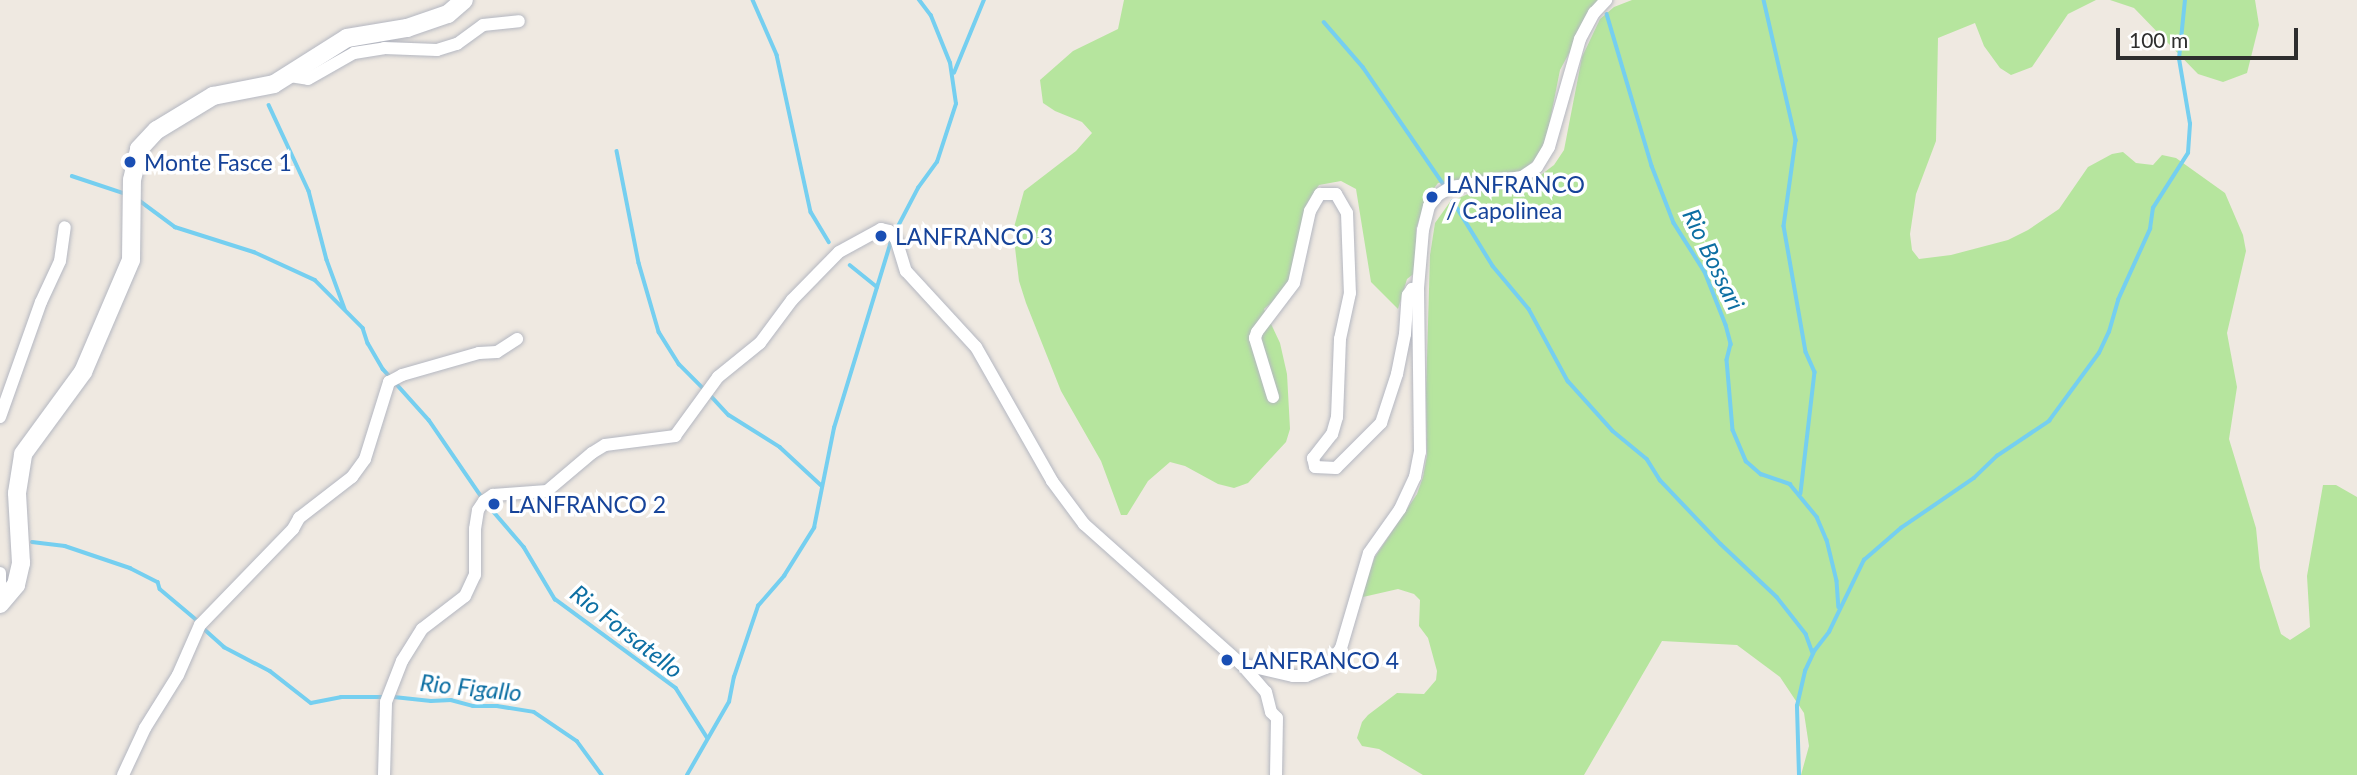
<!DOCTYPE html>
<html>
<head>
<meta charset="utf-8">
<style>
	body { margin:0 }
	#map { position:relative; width:2357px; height:775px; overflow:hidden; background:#efe9e1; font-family:Lato,sans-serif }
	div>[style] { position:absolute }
	.green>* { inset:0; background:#b6e59e }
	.stream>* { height:3.5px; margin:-1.75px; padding:0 1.75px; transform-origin:1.75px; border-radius:1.75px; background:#75cff0 }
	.roads { filter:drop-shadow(0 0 2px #b4b7c1) drop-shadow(0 0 2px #b4b7c1) }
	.street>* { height:12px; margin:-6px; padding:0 6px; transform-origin:6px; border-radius:6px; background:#fff }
	.secondary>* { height:18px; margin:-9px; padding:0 9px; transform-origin:9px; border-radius:9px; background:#fff }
	.dots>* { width:19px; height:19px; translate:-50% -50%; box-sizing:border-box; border:4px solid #fff; border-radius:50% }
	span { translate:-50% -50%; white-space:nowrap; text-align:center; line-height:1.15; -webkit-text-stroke:7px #fff; paint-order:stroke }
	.transit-label { font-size:23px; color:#164399 }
	.left { translate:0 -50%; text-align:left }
	.water-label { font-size:24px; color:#0d6fa3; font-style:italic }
	.scale { position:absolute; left:2116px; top:28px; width:182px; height:32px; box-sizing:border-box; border:4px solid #2e2e2e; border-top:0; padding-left:9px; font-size:21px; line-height:24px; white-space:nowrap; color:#2e2e2e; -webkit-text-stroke:5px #fff; paint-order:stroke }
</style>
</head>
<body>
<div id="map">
	<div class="green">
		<div style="clip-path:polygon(1124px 0,1598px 0,1560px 70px,1547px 136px,1537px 158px,1521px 172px,1438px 183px,1426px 199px,1416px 229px,1416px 272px,1407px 279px,1398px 309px,1371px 282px,1356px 189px,1341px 181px,1319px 185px,1306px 205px,1298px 266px,1277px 298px,1264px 309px,1280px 343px,1287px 374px,1290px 429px,1286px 442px,1248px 483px,1234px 488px,1218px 484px,1185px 466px,1170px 462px,1148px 481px,1127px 515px,1121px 515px,1101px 461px,1061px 391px,1026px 303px,1019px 281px,1013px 231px,1024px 191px,1076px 151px,1092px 133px,1082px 122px,1055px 111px,1043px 103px,1040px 80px,1073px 51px,1118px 29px)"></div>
		<div style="clip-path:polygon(1632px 0,2096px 0,2068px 14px,2032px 67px,2011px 75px,2000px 68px,1984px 46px,1975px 23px,1938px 38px,1936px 141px,1916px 194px,1910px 234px,1912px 250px,1919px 259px,1951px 255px,2008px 240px,2028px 230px,2059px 209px,2088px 167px,2112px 154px,2123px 152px,2136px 163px,2153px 165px,2162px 155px,2176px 158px,2225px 193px,2243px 235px,2246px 251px,2227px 333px,2237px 387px,2229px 439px,2256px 528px,2260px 568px,2281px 634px,2290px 640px,2310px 627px,2307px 576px,2323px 485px,2336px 485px,2357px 497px,2357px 775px,1801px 775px,1809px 746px,1804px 713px,1780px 677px,1737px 645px,1662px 641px,1584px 775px,1423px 775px,1379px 749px,1362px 746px,1357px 738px,1362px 722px,1368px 715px,1397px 693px,1424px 694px,1436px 680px,1437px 671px,1428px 638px,1419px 626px,1420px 600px,1414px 594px,1398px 589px,1363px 597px,1362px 591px,1375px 557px,1417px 494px,1423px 477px,1427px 455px,1426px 392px,1430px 255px,1435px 223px,1450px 202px,1468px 194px,1538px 177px,1554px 165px,1564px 150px,1582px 57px,1600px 19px,1614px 7px)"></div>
		<div style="clip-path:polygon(2110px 0,2255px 0,2259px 25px,2247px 73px,2223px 82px,2198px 74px,2134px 8px)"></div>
	</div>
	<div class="stream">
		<div style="left:753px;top:0;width:60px;rotate:66.4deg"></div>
		<div style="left:777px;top:55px;width:161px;rotate:77.8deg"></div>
		<div style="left:811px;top:212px;width:35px;rotate:59deg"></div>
		<div style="left:1764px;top:0;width:144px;rotate:77.1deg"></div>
		<div style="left:1796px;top:140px;width:87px;rotate:97.9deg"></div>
		<div style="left:1784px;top:226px;width:128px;rotate:80.1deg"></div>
		<div style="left:1806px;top:352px;width:22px;rotate:66deg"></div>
		<div style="left:1815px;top:372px;width:122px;rotate:96.6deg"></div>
		<div style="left:1607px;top:14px;width:159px;rotate:73.5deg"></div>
		<div style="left:1652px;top:166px;width:61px;rotate:68.9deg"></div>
		<div style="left:1674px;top:223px;width:58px;rotate:57.7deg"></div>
		<div style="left:1705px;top:272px;width:57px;rotate:68.4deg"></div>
		<div style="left:1726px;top:325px;width:20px;rotate:75deg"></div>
		<div style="left:1731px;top:344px;width:16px;rotate:104deg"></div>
		<div style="left:1727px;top:360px;width:70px;rotate:85.1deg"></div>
		<div style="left:1733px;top:430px;width:34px;rotate:67deg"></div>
		<div style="left:1746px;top:461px;width:20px;rotate:41deg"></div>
		<div style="left:1761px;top:474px;width:31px;rotate:19deg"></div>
		<div style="left:1790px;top:484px;width:43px;rotate:50.7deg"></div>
		<div style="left:1817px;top:517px;width:25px;rotate:67deg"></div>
		<div style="left:1827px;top:540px;width:42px;rotate:76.3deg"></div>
		<div style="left:1837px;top:581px;width:26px;rotate:86deg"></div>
		<div style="left:1324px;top:22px;width:60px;rotate:49.1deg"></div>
		<div style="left:1363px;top:67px;width:143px;rotate:55.5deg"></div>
		<div style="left:954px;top:73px;width:79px;rotate:-67.7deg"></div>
		<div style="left:269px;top:105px;width:95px;rotate:65.1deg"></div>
		<div style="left:309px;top:191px;width:71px;rotate:75.4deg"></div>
		<div style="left:327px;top:260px;width:52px;rotate:69.8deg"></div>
		<div style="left:617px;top:151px;width:114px;rotate:78.9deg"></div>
		<div style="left:639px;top:263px;width:72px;rotate:73.8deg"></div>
		<div style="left:659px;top:332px;width:38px;rotate:58deg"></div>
		<div style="left:679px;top:364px;width:33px;rotate:45deg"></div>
		<div style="left:72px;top:176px;width:57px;rotate:18.4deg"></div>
		<div style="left:136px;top:198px;width:49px;rotate:36.6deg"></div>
		<div style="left:175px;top:227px;width:83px;rotate:17.6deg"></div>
		<div style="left:254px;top:252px;width:67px;rotate:24.7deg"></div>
		<div style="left:315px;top:280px;width:68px;rotate:45deg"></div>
		<div style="left:363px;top:328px;width:16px;rotate:72deg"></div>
		<div style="left:368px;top:343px;width:30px;rotate:60deg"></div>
		<div style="left:383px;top:369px;width:69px;rotate:48deg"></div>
		<div style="left:429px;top:420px;width:92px;rotate:55.6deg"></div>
		<div style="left:1453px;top:201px;width:76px;rotate:58.4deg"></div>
		<div style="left:1493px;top:266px;width:56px;rotate:50.1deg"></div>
		<div style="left:1529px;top:309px;width:82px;rotate:61.6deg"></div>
		<div style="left:1568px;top:381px;width:67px;rotate:48deg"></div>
		<div style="left:1613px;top:431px;width:44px;rotate:39.5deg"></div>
		<div style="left:1647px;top:459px;width:25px;rotate:58deg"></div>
		<div style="left:1660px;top:480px;width:88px;rotate:46.4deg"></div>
		<div style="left:1721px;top:544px;width:77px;rotate:43.4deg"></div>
		<div style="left:1777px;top:597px;width:47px;rotate:51.9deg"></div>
		<div style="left:1806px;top:634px;width:20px;rotate:70deg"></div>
		<div style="left:894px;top:234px;width:52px;rotate:-62.4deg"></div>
		<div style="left:918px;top:188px;width:32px;rotate:-54deg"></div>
		<div style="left:937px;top:162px;width:61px;rotate:-71.9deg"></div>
		<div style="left:956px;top:104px;width:41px;rotate:-98.3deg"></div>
		<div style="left:950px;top:63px;width:51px;rotate:-112deg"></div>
		<div style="left:931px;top:16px;width:20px;rotate:-127deg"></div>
		<div style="left:850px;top:265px;width:35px;rotate:39deg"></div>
		<div style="left:711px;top:396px;width:26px;rotate:47deg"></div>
		<div style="left:729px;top:415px;width:60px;rotate:32.1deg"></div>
		<div style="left:780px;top:447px;width:57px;rotate:42.9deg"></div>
		<div style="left:487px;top:504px;width:57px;rotate:49.3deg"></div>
		<div style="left:524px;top:547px;width:61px;rotate:59.2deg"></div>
		<div style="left:555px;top:599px;width:150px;rotate:36.3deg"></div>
		<div style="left:676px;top:688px;width:58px;rotate:57.7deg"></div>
		<div style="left:32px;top:542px;width:33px;rotate:7deg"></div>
		<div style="left:65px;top:546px;width:69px;rotate:18.7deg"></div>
		<div style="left:130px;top:568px;width:31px;rotate:27deg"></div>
		<div style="left:158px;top:582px;width:7px;rotate:74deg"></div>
		<div style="left:160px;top:589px;width:50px;rotate:40.1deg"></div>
		<div style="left:202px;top:627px;width:30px;rotate:42deg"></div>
		<div style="left:224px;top:647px;width:52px;rotate:27.6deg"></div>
		<div style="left:270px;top:671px;width:52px;rotate:38deg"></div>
		<div style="left:311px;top:703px;width:31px;rotate:-11deg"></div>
		<div style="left:341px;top:697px;width:53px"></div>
		<div style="left:394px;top:697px;width:37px;rotate:6deg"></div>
		<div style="left:431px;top:701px;width:20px;rotate:-3deg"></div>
		<div style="left:451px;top:700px;width:23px;rotate:15deg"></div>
		<div style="left:473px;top:706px;width:24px"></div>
		<div style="left:497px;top:706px;width:37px;rotate:9deg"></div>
		<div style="left:534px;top:712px;width:52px;rotate:34deg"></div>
		<div style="left:577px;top:741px;width:42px;rotate:53.7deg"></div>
		<div style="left:687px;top:775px;width:84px;rotate:-60.1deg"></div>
		<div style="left:729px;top:702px;width:25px;rotate:-79deg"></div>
		<div style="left:734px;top:677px;width:75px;rotate:-71.3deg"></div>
		<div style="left:758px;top:606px;width:40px;rotate:-49deg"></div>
		<div style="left:784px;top:576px;width:57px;rotate:-58deg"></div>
		<div style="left:814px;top:528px;width:102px;rotate:-78.7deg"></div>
		<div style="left:834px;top:428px;width:195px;rotate:-73deg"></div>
		<div style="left:1799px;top:775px;width:69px;rotate:-91.7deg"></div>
		<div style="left:1797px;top:706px;width:36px;rotate:-77deg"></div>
		<div style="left:1805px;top:671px;width:23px;rotate:-65deg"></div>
		<div style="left:1815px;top:650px;width:23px;rotate:-52deg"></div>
		<div style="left:1829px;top:632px;width:80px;rotate:-64.1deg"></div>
		<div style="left:1864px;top:560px;width:49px;rotate:-40.9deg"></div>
		<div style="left:1901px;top:528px;width:88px;rotate:-34.4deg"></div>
		<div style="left:1974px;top:478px;width:32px;rotate:-44deg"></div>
		<div style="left:1997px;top:456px;width:63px;rotate:-33.9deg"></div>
		<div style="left:2049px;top:421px;width:84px;rotate:-53.7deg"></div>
		<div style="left:2099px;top:353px;width:23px;rotate:-65deg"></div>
		<div style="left:2109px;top:332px;width:33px;rotate:-74deg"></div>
		<div style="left:2118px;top:300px;width:78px;rotate:-65.7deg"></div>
		<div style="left:2150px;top:229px;width:21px;rotate:-82deg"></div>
		<div style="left:2153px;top:208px;width:65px;rotate:-57.5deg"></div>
		<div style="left:2188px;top:153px;width:29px;rotate:-86deg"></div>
		<div style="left:2190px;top:124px;width:66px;rotate:-99.6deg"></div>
		<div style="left:2179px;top:59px;width:59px;rotate:-84.2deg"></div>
	</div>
	<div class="roads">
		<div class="street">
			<div style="left:290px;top:76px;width:18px;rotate:9deg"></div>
			<div style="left:308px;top:79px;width:53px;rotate:-29.5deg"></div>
			<div style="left:354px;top:53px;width:30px;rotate:-9deg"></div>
			<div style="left:384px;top:48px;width:53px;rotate:2.2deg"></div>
			<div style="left:437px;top:50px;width:21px;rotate:-17deg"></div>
			<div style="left:457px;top:44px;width:32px;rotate:-36deg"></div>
			<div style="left:483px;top:25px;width:36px;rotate:-6deg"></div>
			<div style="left:1273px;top:397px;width:62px;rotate:-107deg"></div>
			<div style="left:1255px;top:338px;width:6px;rotate:-72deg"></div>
			<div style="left:1257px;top:332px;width:61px;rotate:-52.9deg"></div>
			<div style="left:1294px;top:283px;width:74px;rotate:-77.5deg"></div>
			<div style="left:1310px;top:211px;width:20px;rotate:-60deg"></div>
			<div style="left:1320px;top:194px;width:16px"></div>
			<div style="left:1336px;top:194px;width:22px;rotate:60deg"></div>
			<div style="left:1347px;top:213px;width:80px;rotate:87.9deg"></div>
			<div style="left:1350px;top:293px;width:47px;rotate:102.3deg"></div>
			<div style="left:1340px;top:339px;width:78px;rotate:92.2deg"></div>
			<div style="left:1337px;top:417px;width:18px;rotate:106deg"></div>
			<div style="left:1332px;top:434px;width:31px;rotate:128deg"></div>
			<div style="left:1313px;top:458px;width:9px;rotate:77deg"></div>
			<div style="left:1315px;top:467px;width:21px;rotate:3deg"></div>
			<div style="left:1336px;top:468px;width:64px;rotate:-45deg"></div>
			<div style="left:1381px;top:423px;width:52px;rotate:-71.9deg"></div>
			<div style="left:1397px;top:374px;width:41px;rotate:-78.7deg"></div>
			<div style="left:1405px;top:334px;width:39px;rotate:-86deg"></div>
			<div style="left:1408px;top:295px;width:7px;rotate:-56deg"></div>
			<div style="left:1412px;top:289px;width:6px;rotate:-9deg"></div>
			<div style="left:0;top:417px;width:122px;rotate:-70.4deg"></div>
			<div style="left:41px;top:302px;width:45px;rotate:-65.1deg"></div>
			<div style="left:60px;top:261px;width:34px;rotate:-82deg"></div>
			<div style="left:0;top:573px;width:14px;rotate:90deg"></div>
			<div style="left:1244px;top:667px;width:33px;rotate:49deg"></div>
			<div style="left:1266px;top:692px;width:21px;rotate:76deg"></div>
			<div style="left:1271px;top:712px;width:8px;rotate:45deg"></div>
			<div style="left:1277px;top:718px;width:57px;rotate:91deg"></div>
			<div style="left:123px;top:775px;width:52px;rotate:-64.9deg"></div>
			<div style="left:145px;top:728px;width:62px;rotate:-58.1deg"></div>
			<div style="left:178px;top:675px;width:55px;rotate:-66.3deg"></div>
			<div style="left:200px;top:625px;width:134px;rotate:-45.9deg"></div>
			<div style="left:293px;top:529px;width:13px;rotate:-61deg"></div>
			<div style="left:299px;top:518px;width:67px;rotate:-37.7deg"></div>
			<div style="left:352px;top:477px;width:22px;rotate:-54deg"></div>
			<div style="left:365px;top:459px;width:81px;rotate:-72.7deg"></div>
			<div style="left:389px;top:382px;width:15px;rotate:-28deg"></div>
			<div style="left:402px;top:375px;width:80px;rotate:-15.9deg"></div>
			<div style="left:479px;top:353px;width:18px;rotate:-3deg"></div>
			<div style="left:497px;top:352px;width:24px;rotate:-33deg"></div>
			<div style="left:384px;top:775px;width:73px;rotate:-88.4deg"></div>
			<div style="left:386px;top:702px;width:44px;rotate:-68.7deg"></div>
			<div style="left:402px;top:661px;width:38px;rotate:-58deg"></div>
			<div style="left:422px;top:629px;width:54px;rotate:-37.5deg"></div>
			<div style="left:465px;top:596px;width:23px;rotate:-65deg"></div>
			<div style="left:475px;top:575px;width:46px;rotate:-90deg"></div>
			<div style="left:475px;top:529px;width:19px;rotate:-81deg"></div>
			<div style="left:478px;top:510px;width:11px;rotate:-56deg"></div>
			<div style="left:484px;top:501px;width:11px;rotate:-34deg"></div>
			<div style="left:493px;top:495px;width:54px;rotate:-4.2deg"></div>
			<div style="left:547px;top:491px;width:59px;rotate:-40.2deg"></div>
			<div style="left:592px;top:453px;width:15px;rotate:-32deg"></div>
			<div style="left:605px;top:445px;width:71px;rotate:-7.3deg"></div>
			<div style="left:675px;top:436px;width:73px;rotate:-53.9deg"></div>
			<div style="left:718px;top:377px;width:54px;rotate:-39deg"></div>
			<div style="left:760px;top:343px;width:54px;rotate:-53.3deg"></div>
			<div style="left:792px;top:300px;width:67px;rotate:-45.6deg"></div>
			<div style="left:839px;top:252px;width:48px;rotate:-28.7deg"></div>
			<div style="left:881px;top:229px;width:8px;rotate:14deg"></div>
			<div style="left:889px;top:231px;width:11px;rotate:49deg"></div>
			<div style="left:896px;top:239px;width:34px;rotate:73deg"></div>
			<div style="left:906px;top:271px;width:103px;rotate:47.4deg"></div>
			<div style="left:976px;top:347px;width:154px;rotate:60.4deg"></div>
			<div style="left:1052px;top:481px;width:54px;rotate:53.3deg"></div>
			<div style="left:1084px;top:524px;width:210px;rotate:41.7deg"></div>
			<div style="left:1241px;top:664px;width:53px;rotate:13deg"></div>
			<div style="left:1293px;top:676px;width:13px"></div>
			<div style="left:1306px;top:676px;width:22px;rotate:-22deg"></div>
			<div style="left:1326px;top:668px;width:25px;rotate:-53deg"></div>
			<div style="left:1341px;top:648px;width:99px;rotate:-73.6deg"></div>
			<div style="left:1369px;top:553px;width:54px;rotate:-54.8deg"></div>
			<div style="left:1400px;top:509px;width:35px;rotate:-65deg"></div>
			<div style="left:1415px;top:477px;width:25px;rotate:-79deg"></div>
			<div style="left:1420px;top:452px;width:164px;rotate:-90.7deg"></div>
			<div style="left:1418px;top:288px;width:58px;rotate:-85.1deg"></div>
			<div style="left:1423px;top:230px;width:25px;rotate:-76deg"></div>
			<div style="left:1429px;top:206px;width:14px;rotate:-51deg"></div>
			<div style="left:1438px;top:195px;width:15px;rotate:-32deg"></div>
			<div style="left:1451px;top:187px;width:72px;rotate:-8deg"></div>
			<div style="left:1522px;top:177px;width:18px;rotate:-34deg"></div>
			<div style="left:1537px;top:167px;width:23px;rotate:-59deg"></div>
			<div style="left:1549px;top:147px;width:112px;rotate:-74deg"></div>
			<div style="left:1580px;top:39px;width:30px;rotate:-62deg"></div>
			<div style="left:1594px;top:13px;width:18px;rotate:-47deg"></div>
		</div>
		<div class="secondary">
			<div style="left:0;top:604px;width:25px;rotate:-50deg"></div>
			<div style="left:16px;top:585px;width:23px;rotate:-77deg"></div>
			<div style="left:21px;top:563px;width:70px;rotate:-93.3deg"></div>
			<div style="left:17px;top:493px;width:39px;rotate:-81deg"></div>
			<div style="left:23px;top:454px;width:102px;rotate:-53.8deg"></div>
			<div style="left:83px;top:372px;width:122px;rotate:-66.8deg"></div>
			<div style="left:131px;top:260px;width:80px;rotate:-89.3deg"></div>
			<div style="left:132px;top:180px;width:32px;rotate:-77deg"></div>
			<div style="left:139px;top:149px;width:26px;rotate:-47deg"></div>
			<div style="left:157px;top:130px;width:66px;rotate:-31.3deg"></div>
			<div style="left:213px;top:96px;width:62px;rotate:-11.1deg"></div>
			<div style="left:274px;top:84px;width:86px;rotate:-32.2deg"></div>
			<div style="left:347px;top:38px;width:61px;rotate:-9.5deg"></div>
			<div style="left:407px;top:28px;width:43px;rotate:-18.9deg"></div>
			<div style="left:448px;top:14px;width:21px;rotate:-41deg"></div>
		</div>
	</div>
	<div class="dots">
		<div style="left:130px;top:162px;background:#1a4fb4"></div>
		<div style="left:1432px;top:197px;background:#1a4fb4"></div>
		<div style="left:881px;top:236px;background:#1a4fb4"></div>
		<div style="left:494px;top:504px;background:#1a4fb4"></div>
		<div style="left:1227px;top:660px;background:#1a4fb4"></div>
	</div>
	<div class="transit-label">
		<span class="left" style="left:144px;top:162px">Monte Fasce 1</span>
		<span class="left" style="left:1446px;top:197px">LANFRANCO<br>/ Capolinea</span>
		<span class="left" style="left:895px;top:236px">LANFRANCO 3</span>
		<span class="left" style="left:508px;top:504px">LANFRANCO 2</span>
		<span class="left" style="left:1241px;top:660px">LANFRANCO 4</span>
	</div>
	<div class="water-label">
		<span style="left:1714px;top:259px;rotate:64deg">Rio Bossari</span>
		<span style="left:627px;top:631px;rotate:38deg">Rio Forsatello</span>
		<span style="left:471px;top:687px;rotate:6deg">Rio Figallo</span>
	</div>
	<div class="scale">100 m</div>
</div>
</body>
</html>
